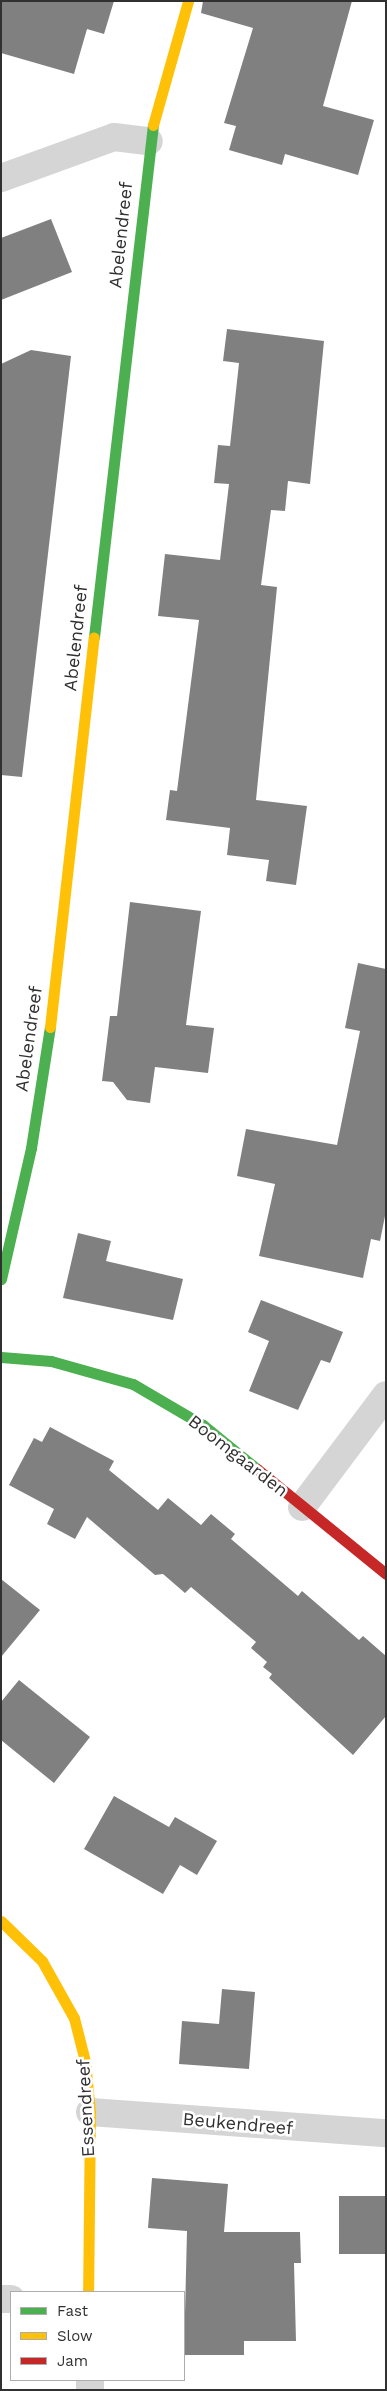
<!DOCTYPE html>
<html>
<head>
<meta charset="utf-8">
<style>
	body { margin:0 }
	#map { position:relative; width:387px; height:2391px; overflow:hidden; background:#fff; font-family:"Work Sans",sans-serif }
	div>[style] { position:absolute }
	.building>* { inset:0; background:#808080; transform-origin:0 0 }
	.street>* { height:28px; margin:-14px; padding:0 14px; transform-origin:14px; border-radius:14px; background:#d5d5d5 }
	.fast>* { height:11px; margin:-5.5px; padding:0 5.5px; transform-origin:5.5px; border-radius:5.5px; background:#4caf50 }
	.slow>* { height:11px; margin:-5.5px; padding:0 5.5px; transform-origin:5.5px; border-radius:5.5px; background:#ffc107 }
	.jam>* { height:11px; margin:-5.5px; padding:0 5.5px; transform-origin:5.5px; border-radius:5.5px; background:#c62828 }
	span { translate:-50% -50%; white-space:nowrap; text-align:center; line-height:1.15; -webkit-text-stroke:5px #fff; paint-order:stroke }
	.street-label { font-size:18px; color:#313131 }
	.frame { position:absolute; inset:0; border:2px solid #313131; pointer-events:none }
	.legend { position:absolute; left:10px; top:2291px; width:175px; height:90px; box-sizing:border-box; background:#fff; border:1px solid #adadad; margin:0; padding:6px 9px; list-style:none; font-size:15px; color:#313131 }
	.legend li { display:flex; align-items:center; gap:10px; height:25px }
	.legend b { width:25px; border:1px solid #adadad }
</style>
</head>
<body>
<div id="map">
	<div class="building">
		<div style="clip-path:polygon(1px 1px,114px 1px,104px 34px,87px 29px,74px 74px,1px 53px)"></div>
		<div style="clip-path:polygon(203px 1px,352px 1px,323px 106px,374px 120px,358px 175px,285px 154px,282px 165px,229px 150px,236px 126px,224px 123px,253px 28px,201px 13px)"></div>
		<div style="clip-path:polygon(51px 219px,72px 272px,1px 300px,1px 238px)"></div>
		<div style="clip-path:polygon(227px 329px,324px 341px,310px 484px,288px 481px,285px 511px,271px 510px,261px 585px,277px 587px,256px 800px,307px 806px,296px 885px,266px 881px,269px 860px,227px 855px,230px 828px,166px 820px,170px 790px,177px 791px,199px 620px,158px 616px,165px 554px,220px 560px,229px 484px,214px 483px,218px 445px,230px 446px,239px 363px,223px 361px)"></div>
		<div style="clip-path:polygon(31px 350px,71px 356px,22px 777px,1px 775px,1px 364px)"></div>
		<div style="clip-path:polygon(130px 902px,201px 911px,186px 1025px,214px 1028px,208px 1073px,155px 1067px,150px 1103px,127px 1100px,113px 1082px,102px 1081px,110px 1016px,117px 1016px)"></div>
		<div style="clip-path:polygon(358px 963px,386px 969px,386px 1211px,380px 1241px,371px 1239px,363px 1278px,259px 1256px,275px 1184px,237px 1176px,246px 1129px,337px 1145px,360px 1031px,345px 1028px)"></div>
		<div style="clip-path:polygon(78px 1233px,111px 1241px,106px 1261px,183px 1279px,173px 1320px,63px 1298px)"></div>
		<div style="clip-path:polygon(261px 1300px,343px 1332px,330px 1363px,321px 1360px,298px 1410px,249px 1391px,269px 1341px,248px 1332px)"></div>
		<div style="clip-path:polygon(50px 1427px,114px 1461px,109px 1470px,158px 1510px,168px 1498px,201px 1525px,211px 1514px,235px 1534px,231px 1539px,298px 1596px,302px 1591px,359px 1640px,363px 1636px,386px 1656px,386px 1716px,353px 1755px,269px 1678px,272px 1674px,263px 1667px,267px 1662px,251px 1648px,256px 1642px,191px 1587px,185px 1593px,163px 1574px,155px 1575px,87px 1517px,75px 1539px,47px 1524px,54px 1509px,9px 1485px,34px 1438px,42px 1442px)"></div>
		<div style="clip-path:polygon(1px 1579px,40px 1610px,1px 1657px)"></div>
		<div style="clip-path:polygon(19px 1680px,90px 1737px,54px 1783px,1px 1740px,1px 1702px)"></div>
		<div style="clip-path:polygon(114px 1796px,169px 1827px,175px 1817px,217px 1841px,197px 1875px,180px 1865px,163px 1894px,84px 1849px)"></div>
		<div style="clip-path:polygon(222px 1989px,255px 1992px,249px 2069px,179px 2064px,182px 2021px,219px 2024px)"></div>
		<div style="clip-path:polygon(152px 2178px,228px 2184px,224px 2232px,300px 2232px,301px 2263px,294px 2263px,296px 2341px,244px 2341px,244px 2355px,184px 2355px,187px 2231px,148px 2228px)"></div>
		<div style="left:339px;top:2196px;width:47px;height:58px"></div>
	</div>
	<div class="street">
		<div style="left:1px;top:178px;width:120px;rotate:-19.9deg"></div>
		<div style="left:114px;top:137px;width:35px;rotate:7deg"></div>
		<div style="left:302px;top:1507px;width:140px;rotate:-53.1deg"></div>
		<div style="left:90px;top:2112px;width:297px;rotate:4.1deg"></div>
		<div style="left:1px;top:2299px;width:10px"></div>
		<div style="left:90px;top:2380px;width:10px;rotate:90deg"></div>
	</div>
	<div class="fast">
		<div style="left:94px;top:637px;width:515px;rotate:-83.43deg"></div>
		<div style="left:1px;top:1279px;width:134px;rotate:-77.1deg"></div>
		<div style="left:31px;top:1148px;width:122px;rotate:-81.1deg"></div>
		<div style="left:1px;top:1357px;width:50px;rotate:4.6deg"></div>
		<div style="left:51px;top:1361px;width:85px;rotate:15.7deg"></div>
		<div style="left:133px;top:1384px;width:81px;rotate:30.4deg"></div>
		<div style="left:203px;top:1425px;width:70px;rotate:39.2deg"></div>
	</div>
	<div class="slow">
		<div style="left:153px;top:125px;width:129px;rotate:-74.2deg"></div>
		<div style="left:50px;top:1027px;width:392px;rotate:-83.6deg"></div>
		<div style="left:1px;top:1921px;width:57px;rotate:44.3deg"></div>
		<div style="left:42px;top:1961px;width:65px;rotate:60.7deg"></div>
		<div style="left:74px;top:2018px;width:44px;rotate:75.7deg"></div>
		<div style="left:85px;top:2061px;width:51px;rotate:84.4deg"></div>
		<div style="left:90px;top:2112px;width:180px;rotate:90.6deg"></div>
	</div>
	<div class="jam">
		<div style="left:257px;top:1469px;width:166px;rotate:39.1deg"></div>
	</div>
	<div class="street-label">
		<span style="left:121px;top:235px;rotate:-84deg">Abelendreef</span>
		<span style="left:76px;top:638px;rotate:-84deg">Abelendreef</span>
		<span style="left:29px;top:1039px;rotate:-82deg">Abelendreef</span>
		<span style="left:238px;top:1456px;rotate:38deg">Boomgaarden</span>
		<span style="left:86px;top:2108px;rotate:-93deg">Essendreef</span>
		<span style="left:238px;top:2124px;rotate:5deg">Beukendreef</span>
	</div>
	<div class="frame"></div>
	<ul class="legend">
	<li><b style="height:6px;background:#4caf50"></b>Fast</li>
	<li><b style="height:6px;background:#ffc107"></b>Slow</li>
	<li><b style="height:6px;background:#c62828"></b>Jam</li>
	</ul>
</div>
</body>
</html>
